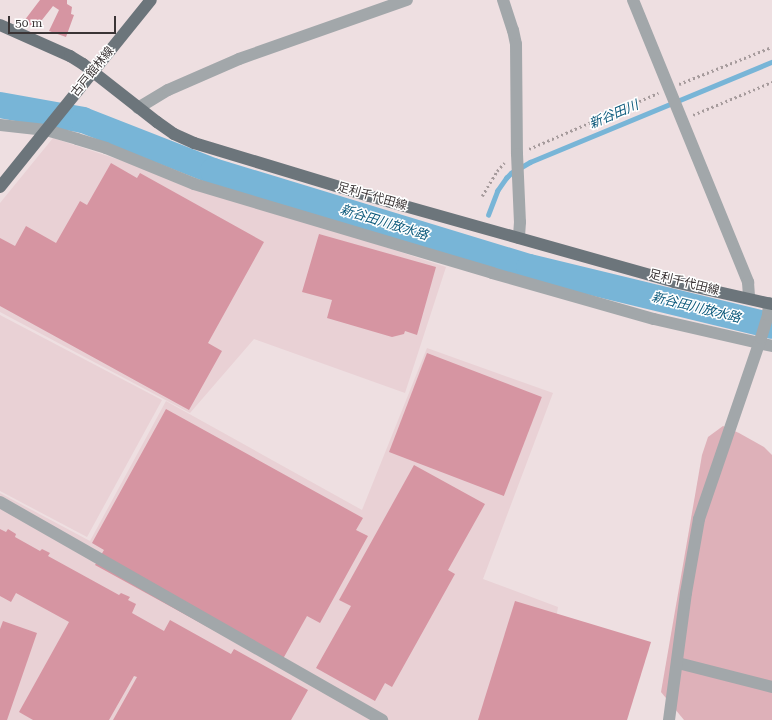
<!DOCTYPE html>
<html>
<head>
<meta charset="utf-8">
<style>
	body { margin:0 }
	#map { position:relative; width:772px; height:720px; overflow:hidden; background:#eedfe1; font-family:"Roboto Serif","Noto Sans JP",serif }
	div>[style] { position:absolute }
	.built>* { inset:0; background:#e9d1d5 }
	.green>* { inset:0; background:#deb1b9 }
	.stream>* { height:4.5px; margin:-2.25px; padding:0 2.25px; transform-origin:2.25px; border-radius:2.25px; background:#78b5d7 }
	.river>* { height:26px; margin:-13px; padding:0 13px; transform-origin:13px; border-radius:13px; background:#78b5d7 }
	.building>* { inset:0; background:#d695a2; transform-origin:0 0 }
	.path>* { height:2.5px; margin-top:-1.25px; transform-origin:0; background:repeating-linear-gradient(90deg,#a69b9c 0 2px,transparent 0 5px) }
	.minor>* { height:12px; margin:-6px; padding:0 6px; transform-origin:6px; border-radius:6px; background:#a2a7aa }
	.major>* { height:12px; margin:-6px; padding:0 6px; transform-origin:6px; border-radius:6px; background:#6c757b }
	span { translate:-50% -50%; white-space:nowrap; text-align:center; line-height:1.15; -webkit-text-stroke:3px #fff; paint-order:stroke }
	.street-label { font-size:12px; color:#3a3435 }
	.water-label { font-size:13px; color:#0b597b; font-style:italic }
	.scale { position:absolute; left:8px; top:16px; width:108px; height:18px; box-sizing:border-box; border:2px solid #3a3435; border-top:0; padding-left:5px; font-size:12px; line-height:14px; white-space:nowrap; color:#3a3435; -webkit-text-stroke:3px #fff; paint-order:stroke }
</style>
</head>
<body>
<div id="map">
	<div class="built">
		<div style="clip-path:polygon(53px 138px,446px 267px,405px 393px,254px 339px,190px 413px,0 312px,0 203px)"></div>
		<div style="clip-path:polygon(0 315px,162px 400px,87px 537px,0 491px)"></div>
		<div style="clip-path:polygon(427px 348px,553px 393px,483px 579px,558px 607px,539px 720px,0 720px,0 493px,90px 541px,166px 401px,362px 510px)"></div>
	</div>
	<div class="green">
		<div style="clip-path:polygon(723px 426px,739px 433px,764px 447px,772px 455px,772px 720px,684px 720px,661px 692px,702px 455px,708px 437px)"></div>
	</div>
	<div class="stream">
		<div style="left:488px;top:215px;width:26px;rotate:-69deg"></div>
		<div style="left:497px;top:191px;width:16px;rotate:-55deg"></div>
		<div style="left:506px;top:178px;width:7px;rotate:-45deg"></div>
		<div style="left:511px;top:173px;width:22px;rotate:-30deg"></div>
		<div style="left:530px;top:162px;width:262px;rotate:-22.5deg"></div>
	</div>
	<div class="river">
		<div style="left:0;top:105px;width:84px;rotate:10.2deg"></div>
		<div style="left:83px;top:120px;width:140px;rotate:21.4deg"></div>
		<div style="left:213px;top:171px;width:330px;rotate:16.9deg"></div>
		<div style="left:529px;top:267px;width:250px;rotate:13.6deg"></div>
	</div>
	<div class="building">
		<div style="clip-path:polygon(40px 0,67px 0,67px 4px,72px 7px,71px 14px,74px 15px,66px 37px,49px 31px,59px 10px,53px 6px,38px 25px,35px 22px,32px 27px,24px 21px)"></div>
		<div style="clip-path:polygon(111px 163px,137px 178px,140px 173px,264px 242px,208px 343px,222px 351px,189px 410px,0 306px,0 238px,15px 246px,26px 226px,56px 243px,80px 201px,87px 205px)"></div>
		<div style="clip-path:polygon(319px 234px,436px 267px,417px 335px,405px 331px,404px 334px,392px 337px,327px 318px,332px 300px,302px 292px)"></div>
		<div style="left:427px;top:353px;width:123px;height:106px;rotate:21deg"></div>
		<div style="clip-path:polygon(166px 409px,363px 518px,356px 530px,368px 536px,320px 623px,307px 616px,279px 666px,95px 565px,104px 550px,92px 543px)"></div>
		<div style="clip-path:polygon(414px 465px,485px 504px,448px 570px,455px 574px,392px 687px,385px 683px,375px 701px,316px 668px,351px 606px,339px 600px)"></div>
		<div style="clip-path:polygon(0 529px,6px 532px,8px 529px,16px 534px,15px 537px,40px 551px,42px 549px,50px 553px,48px 556px,119px 595px,121px 593px,130px 597px,128px 600px,136px 604px,132px 613px,164px 631px,170px 620px,231px 654px,234px 649px,308px 690px,291px 720px,113px 720px,137px 677px,134px 676px,109px 720px,33px 720px,19px 712px,69px 622px,16px 593px,11px 602px,0 596px)"></div>
		<div style="clip-path:polygon(515px 601px,651px 642px,627px 720px,478px 720px)"></div>
		<div style="clip-path:polygon(3px 621px,37px 633px,7px 720px,0 720px,0 629px)"></div>
	</div>
	<div class="path">
		<div style="left:679px;top:84px;width:100px;rotate:-21.7deg"></div>
		<div style="left:693px;top:115px;width:86px;rotate:-22.7deg"></div>
		<div style="left:529px;top:149px;width:141px;rotate:-23.5deg"></div>
		<div style="left:482px;top:196px;width:29px;rotate:-59deg"></div>
		<div style="left:497px;top:171px;width:11px;rotate:-49deg"></div>
	</div>
	<div class="minor">
		<div style="left:503px;top:0;width:32px;rotate:72deg"></div>
		<div style="left:513px;top:30px;width:14px;rotate:78deg"></div>
		<div style="left:516px;top:44px;width:110px;rotate:89.5deg"></div>
		<div style="left:517px;top:154px;width:68px;rotate:87.5deg"></div>
		<div style="left:520px;top:222px;width:16px;rotate:94deg"></div>
		<div style="left:633px;top:0;width:305px;rotate:67.8deg"></div>
		<div style="left:748px;top:282px;width:16px;rotate:86deg"></div>
		<div style="left:138px;top:108px;width:35px;rotate:-31deg"></div>
		<div style="left:168px;top:90px;width:77px;rotate:-23.6deg"></div>
		<div style="left:239px;top:59px;width:178px;rotate:-19.4deg"></div>
		<div style="left:0;top:125px;width:46px;rotate:6.2deg"></div>
		<div style="left:46px;top:130px;width:32px;rotate:16deg"></div>
		<div style="left:77px;top:139px;width:30px;rotate:17deg"></div>
		<div style="left:106px;top:148px;width:95px;rotate:22.2deg"></div>
		<div style="left:194px;top:184px;width:311px;rotate:16.6deg"></div>
		<div style="left:492px;top:273px;width:168px;rotate:15.9deg"></div>
		<div style="left:654px;top:319px;width:121px;rotate:12.9deg"></div>
		<div style="left:0;top:502px;width:440px;rotate:29.7deg"></div>
		<div style="left:678px;top:663px;width:97px;rotate:14.3deg"></div>
		<div style="left:669px;top:720px;width:128px;rotate:-82.4deg"></div>
		<div style="left:686px;top:593px;width:75px;rotate:-80deg"></div>
		<div style="left:699px;top:519px;width:191px;rotate:-71.1deg"></div>
		<div style="left:761px;top:338px;width:24px;rotate:-73deg"></div>
		<div style="left:768px;top:315px;width:12px;rotate:-85deg"></div>
	</div>
	<div class="major">
		<div style="left:0;top:25px;width:77px;rotate:23.9deg"></div>
		<div style="left:70px;top:56px;width:15px;rotate:32deg"></div>
		<div style="left:83px;top:64px;width:94px;rotate:38.1deg"></div>
		<div style="left:157px;top:122px;width:21px;rotate:35deg"></div>
		<div style="left:174px;top:134px;width:22px;rotate:24deg"></div>
		<div style="left:194px;top:143px;width:183px;rotate:16.8deg"></div>
		<div style="left:369px;top:196px;width:317px;rotate:15.7deg"></div>
		<div style="left:674px;top:282px;width:100px;rotate:12.7deg"></div>
		<div style="left:0;top:187px;width:240px;rotate:-51.1deg"></div>
	</div>
	<div class="street-label">
		<span style="left:93px;top:72px;rotate:-51deg">古戸館林線</span>
		<span style="left:372px;top:197px;rotate:16deg">足利千代田線</span>
		<span style="left:684px;top:283px;rotate:14deg">足利千代田線</span>
	</div>
	<div class="water-label">
		<span style="left:614px;top:115px;rotate:-23deg">新谷田川</span>
		<span style="left:384px;top:223px;rotate:17deg">新谷田川放水路</span>
		<span style="left:696px;top:308px;rotate:14deg">新谷田川放水路</span>
	</div>
	<div class="scale">50 m</div>
</div>
</body>
</html>
